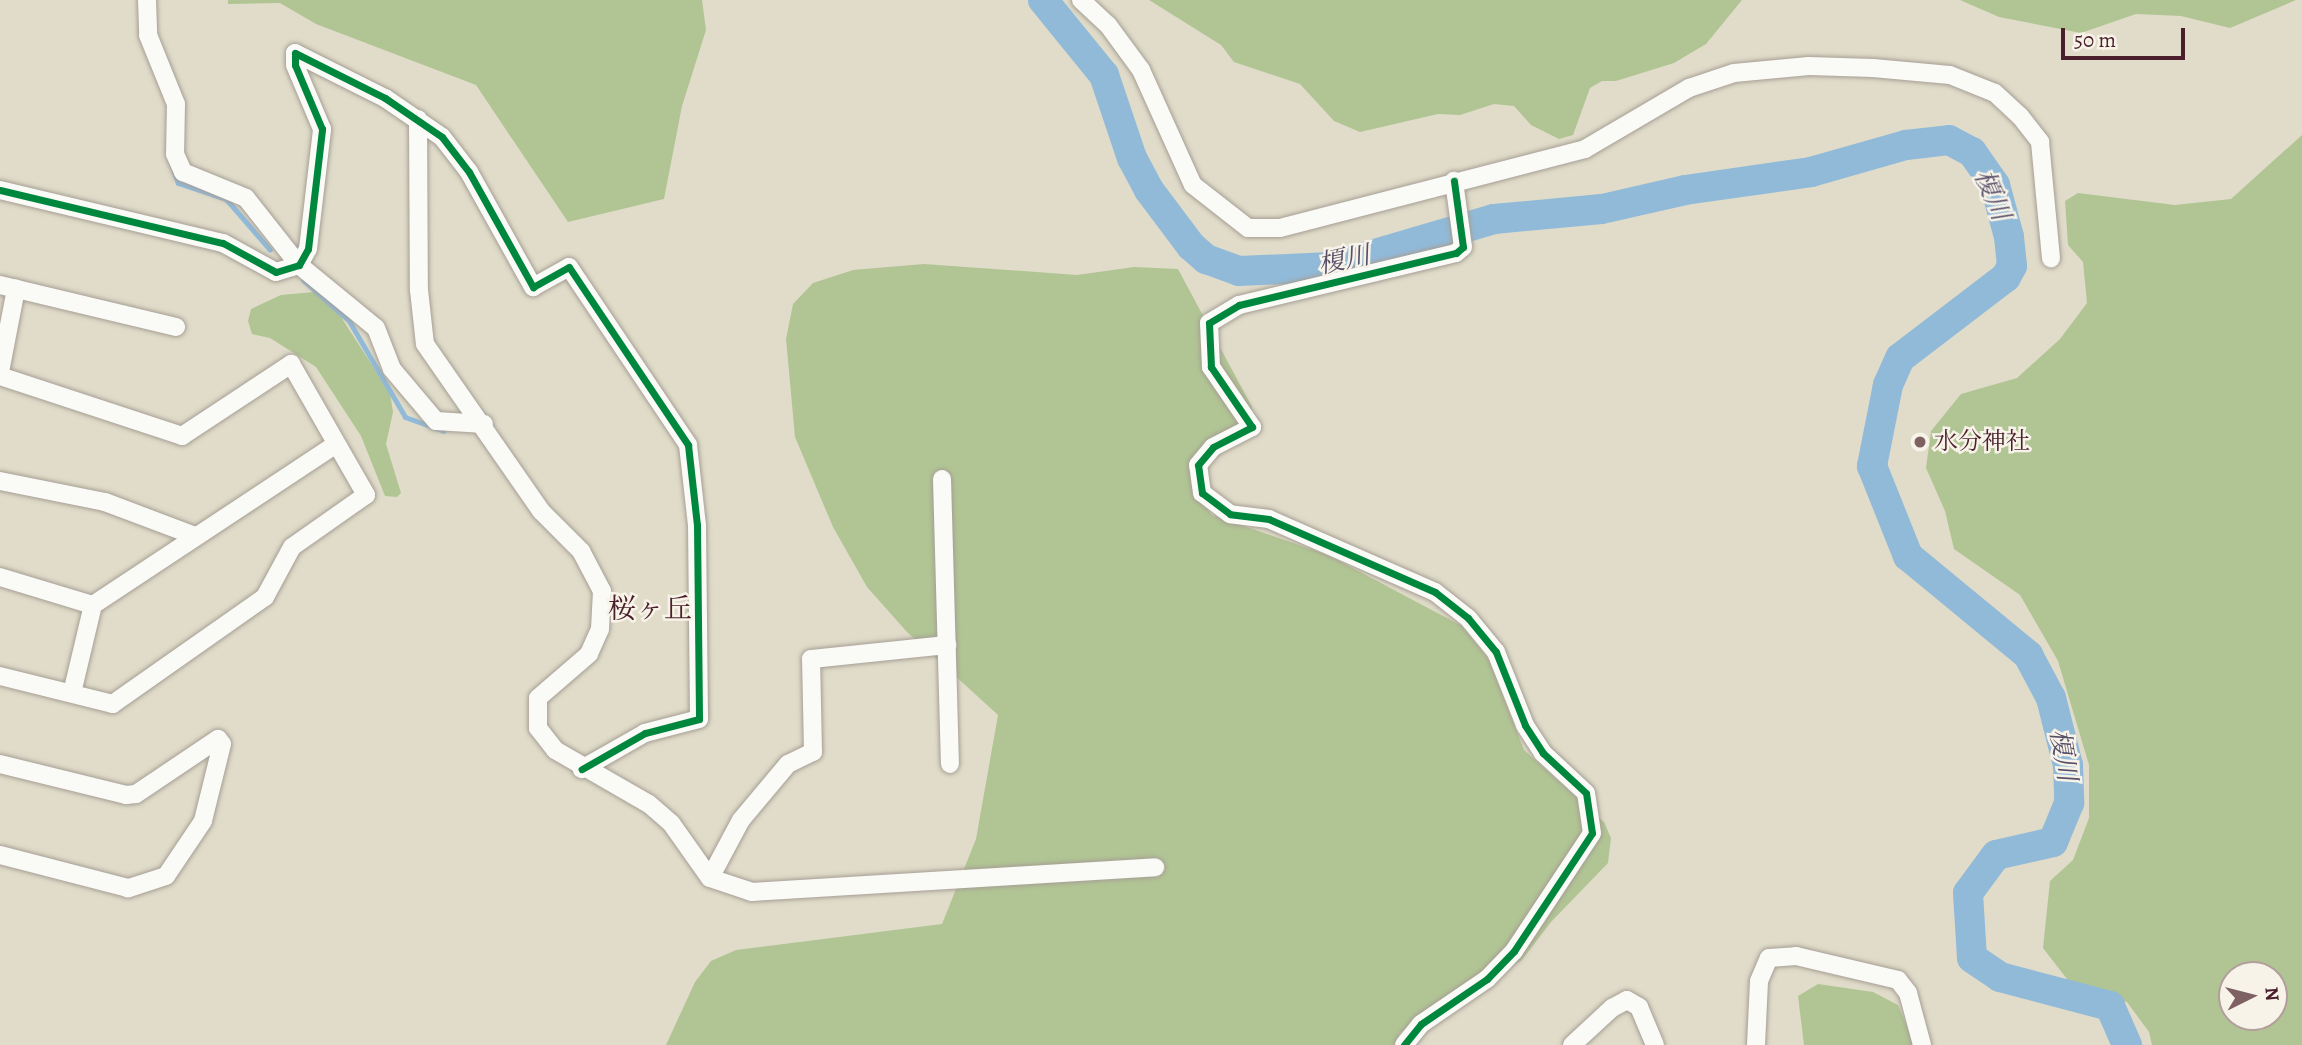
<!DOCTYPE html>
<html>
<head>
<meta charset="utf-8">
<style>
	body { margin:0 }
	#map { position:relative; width:2302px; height:1045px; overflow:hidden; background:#e0dcc9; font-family:Alegreya,"Noto Serif JP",serif }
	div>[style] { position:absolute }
	.forest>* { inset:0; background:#b1c594 }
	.stream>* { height:5px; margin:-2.5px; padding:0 2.5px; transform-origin:2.5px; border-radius:2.5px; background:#91bad9 }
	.river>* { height:30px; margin:-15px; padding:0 15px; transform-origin:15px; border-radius:15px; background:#91bad9 }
	.roads { filter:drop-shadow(0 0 2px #a69e95) drop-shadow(0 0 2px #a69e95) }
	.street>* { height:18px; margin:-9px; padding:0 9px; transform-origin:9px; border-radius:9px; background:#fafaf7 }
	.cycleway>* { height:7px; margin:-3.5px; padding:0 3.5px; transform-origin:3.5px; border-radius:3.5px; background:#00873e }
	.dots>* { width:19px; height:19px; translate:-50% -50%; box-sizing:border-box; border:4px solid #f7f3e8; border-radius:50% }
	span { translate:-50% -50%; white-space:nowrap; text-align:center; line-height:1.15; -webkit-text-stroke:5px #f7f3e8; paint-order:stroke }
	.poi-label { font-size:24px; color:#4a1f2b }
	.left { translate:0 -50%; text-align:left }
	.water-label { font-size:26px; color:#57506a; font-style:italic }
	.quarter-label { font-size:28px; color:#4a1f2b }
	.north { position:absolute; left:2218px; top:961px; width:70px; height:70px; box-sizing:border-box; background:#f7f3e8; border:2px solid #b29e9c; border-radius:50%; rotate:84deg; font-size:19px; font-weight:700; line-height:28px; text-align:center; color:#4a1f2b }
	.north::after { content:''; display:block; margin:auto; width:24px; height:32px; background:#7e6162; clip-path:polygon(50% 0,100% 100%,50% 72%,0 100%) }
	.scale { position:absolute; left:2061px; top:28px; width:124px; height:32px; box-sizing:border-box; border:4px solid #4a1f2b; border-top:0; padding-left:9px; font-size:21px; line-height:24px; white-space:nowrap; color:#4a1f2b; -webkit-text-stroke:5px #f7f3e8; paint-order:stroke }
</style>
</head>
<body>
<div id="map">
	<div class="forest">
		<div style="clip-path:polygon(228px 0,702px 0,706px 30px,682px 106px,664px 199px,568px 222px,476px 85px,316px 24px,280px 3px,228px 4px)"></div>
		<div style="clip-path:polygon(1149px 0,1742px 0,1706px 44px,1674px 63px,1616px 81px,1602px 81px,1590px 88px,1573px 135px,1559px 139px,1531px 125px,1514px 106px,1494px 104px,1460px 115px,1438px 114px,1360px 132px,1334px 121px,1300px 84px,1234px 62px,1221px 45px)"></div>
		<div style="clip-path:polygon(1960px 0,2296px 0,2230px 28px,2181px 16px,2136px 14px,2081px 33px,1999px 17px)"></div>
		<div style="clip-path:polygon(evenodd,2302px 135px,2302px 1045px,2152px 1045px,2149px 1032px,2127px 1002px,2074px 988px,2043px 948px,2050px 881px,2073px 860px,2089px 818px,2089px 765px,2058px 661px,2020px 595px,1954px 549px,1945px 511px,1926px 468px,1931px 431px,1961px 394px,2017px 378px,2060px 339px,2087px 303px,2083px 262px,2068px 245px,2065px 201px,2078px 193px,2175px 205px,2231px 199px,2302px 135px,2232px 975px,2274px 975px,2274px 1017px,2232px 1017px,2232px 975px)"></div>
		<div style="clip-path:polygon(924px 264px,1077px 275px,1134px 267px,1178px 269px,1252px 407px,1251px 437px,1190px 466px,1195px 494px,1212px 515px,1328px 555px,1462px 626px,1489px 660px,1524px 750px,1604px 822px,1611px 838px,1608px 863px,1551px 922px,1521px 961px,1442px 1002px,1400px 1033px,1394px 1045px,666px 1045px,695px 982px,711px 961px,736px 950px,942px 924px,976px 839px,998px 715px,907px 632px,867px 587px,833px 527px,795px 437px,786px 339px,793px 304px,813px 283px,853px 270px)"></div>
		<div style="clip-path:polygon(314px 292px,341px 317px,390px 393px,393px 412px,386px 444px,401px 493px,397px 497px,385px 496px,361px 436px,316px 367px,270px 338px,252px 334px,248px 321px,251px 309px,281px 295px)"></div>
		<div style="clip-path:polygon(1818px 984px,1873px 992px,1898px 1005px,1915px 1045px,1804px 1045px,1798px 996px)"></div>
	</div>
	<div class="stream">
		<div style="left:170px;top:159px;width:25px;rotate:72deg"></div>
		<div style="left:178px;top:183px;width:51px;rotate:18.4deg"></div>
		<div style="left:226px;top:199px;width:67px;rotate:49.2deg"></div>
		<div style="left:303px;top:280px;width:62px;rotate:41.7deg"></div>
		<div style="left:349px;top:321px;width:111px;rotate:59.7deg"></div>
		<div style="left:405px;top:417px;width:41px;rotate:19.7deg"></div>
	</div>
	<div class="river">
		<div style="left:1043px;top:0;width:97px;rotate:50.9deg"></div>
		<div style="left:1104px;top:75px;width:88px;rotate:71.4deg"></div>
		<div style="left:1132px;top:158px;width:36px;rotate:62deg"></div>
		<div style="left:1149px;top:190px;width:70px;rotate:53.1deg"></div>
		<div style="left:1191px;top:246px;width:20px;rotate:41deg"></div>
		<div style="left:1206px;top:259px;width:35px;rotate:20deg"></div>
		<div style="left:1239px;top:271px;width:92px;rotate:-2.5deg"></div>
		<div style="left:1331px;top:267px;width:170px;rotate:-16.4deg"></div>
		<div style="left:1494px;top:219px;width:108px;rotate:-5.3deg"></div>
		<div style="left:1602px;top:209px;width:85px;rotate:-12.9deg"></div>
		<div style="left:1685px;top:190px;width:127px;rotate:-8.1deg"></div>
		<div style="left:1811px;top:172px;width:99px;rotate:-15.9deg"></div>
		<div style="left:1906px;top:145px;width:43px;rotate:-6.6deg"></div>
		<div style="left:1949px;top:140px;width:26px;rotate:28deg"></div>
		<div style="left:1972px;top:152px;width:40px;rotate:55.1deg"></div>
		<div style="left:1995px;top:185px;width:54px;rotate:74.9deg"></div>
		<div style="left:2009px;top:237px;width:29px;rotate:84deg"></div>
		<div style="left:2012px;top:266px;width:13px;rotate:119deg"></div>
		<div style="left:2006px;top:277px;width:133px;rotate:142.6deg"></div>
		<div style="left:1900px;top:358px;width:30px;rotate:114deg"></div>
		<div style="left:1888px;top:385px;width:83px;rotate:101.2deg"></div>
		<div style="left:1872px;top:466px;width:97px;rotate:68.2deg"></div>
		<div style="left:1908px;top:556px;width:156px;rotate:39.5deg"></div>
		<div style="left:2028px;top:655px;width:49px;rotate:61.9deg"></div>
		<div style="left:2051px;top:698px;width:69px;rotate:75.8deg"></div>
		<div style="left:2068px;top:765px;width:38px;rotate:88deg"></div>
		<div style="left:2069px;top:803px;width:42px;rotate:112.3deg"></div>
		<div style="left:2053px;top:842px;width:58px;rotate:167.2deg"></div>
		<div style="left:1996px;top:855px;width:47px;rotate:126.4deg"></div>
		<div style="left:1968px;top:893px;width:65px;rotate:86.5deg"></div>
		<div style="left:1972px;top:958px;width:34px;rotate:34deg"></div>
		<div style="left:2000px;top:977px;width:114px;rotate:14.8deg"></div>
		<div style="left:2110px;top:1006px;width:43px;rotate:66.4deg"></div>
	</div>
	<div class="roads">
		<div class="street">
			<div style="left:147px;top:0;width:35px;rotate:88deg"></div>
			<div style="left:148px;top:35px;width:74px;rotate:67.9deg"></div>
			<div style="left:176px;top:104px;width:50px;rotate:91.1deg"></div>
			<div style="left:175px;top:154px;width:20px;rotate:66deg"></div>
			<div style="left:183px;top:172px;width:68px;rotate:22.4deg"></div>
			<div style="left:246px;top:198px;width:85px;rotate:51.7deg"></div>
			<div style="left:299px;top:265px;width:99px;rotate:39.3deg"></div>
			<div style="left:376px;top:328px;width:44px;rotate:68.7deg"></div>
			<div style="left:392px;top:369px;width:68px;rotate:49.8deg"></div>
			<div style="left:436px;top:421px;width:48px;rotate:3.6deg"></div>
			<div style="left:1081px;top:0;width:37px;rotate:43deg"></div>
			<div style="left:1108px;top:25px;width:56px;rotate:53.7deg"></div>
			<div style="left:1141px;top:70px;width:126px;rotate:65.7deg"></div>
			<div style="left:1193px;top:185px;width:70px;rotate:38deg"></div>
			<div style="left:1248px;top:228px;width:32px"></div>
			<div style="left:1280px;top:228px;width:315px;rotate:-14.5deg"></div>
			<div style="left:1585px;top:149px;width:121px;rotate:-30.4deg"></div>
			<div style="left:1689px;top:88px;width:47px;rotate:-18.4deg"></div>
			<div style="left:1734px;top:73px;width:75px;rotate:-5.3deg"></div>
			<div style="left:1809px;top:66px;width:64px;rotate:1.8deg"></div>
			<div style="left:1873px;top:68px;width:77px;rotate:5.2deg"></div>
			<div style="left:1950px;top:75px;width:48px;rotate:21.8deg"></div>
			<div style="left:1995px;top:93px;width:34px;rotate:43deg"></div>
			<div style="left:2020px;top:116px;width:33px;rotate:52deg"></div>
			<div style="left:2040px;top:142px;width:117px;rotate:84.6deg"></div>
			<div style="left:418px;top:119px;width:171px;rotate:89.7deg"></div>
			<div style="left:419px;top:290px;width:54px;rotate:83.7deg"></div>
			<div style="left:425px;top:344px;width:203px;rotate:55.2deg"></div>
			<div style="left:541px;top:511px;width:57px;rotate:45deg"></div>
			<div style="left:581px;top:551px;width:45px;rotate:62.3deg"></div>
			<div style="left:602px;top:591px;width:38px;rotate:93deg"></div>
			<div style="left:600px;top:629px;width:27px;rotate:114deg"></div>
			<div style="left:589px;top:654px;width:67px;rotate:139.2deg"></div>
			<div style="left:538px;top:698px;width:30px;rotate:90deg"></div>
			<div style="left:538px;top:728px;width:28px;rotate:52deg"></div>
			<div style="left:555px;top:750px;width:108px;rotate:29.9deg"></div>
			<div style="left:649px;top:804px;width:29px;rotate:41deg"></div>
			<div style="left:671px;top:823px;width:67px;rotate:54.7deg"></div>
			<div style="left:710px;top:878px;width:44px;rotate:18.4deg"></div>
			<div style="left:752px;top:892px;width:404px;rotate:-3.5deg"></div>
			<div style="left:0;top:190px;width:229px;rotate:13.4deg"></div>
			<div style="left:223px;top:243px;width:60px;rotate:28.7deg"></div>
			<div style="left:276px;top:272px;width:24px;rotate:-17deg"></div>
			<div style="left:299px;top:265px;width:18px;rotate:-61deg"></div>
			<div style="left:308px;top:249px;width:121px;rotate:-83.3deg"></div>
			<div style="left:322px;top:129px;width:69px;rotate:-112.9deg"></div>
			<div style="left:295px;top:65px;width:12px;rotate:-90deg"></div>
			<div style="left:295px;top:53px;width:101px;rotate:26.6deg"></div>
			<div style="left:385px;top:98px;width:69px;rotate:34.4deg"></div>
			<div style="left:442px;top:137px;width:44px;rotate:52.4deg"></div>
			<div style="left:469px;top:172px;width:132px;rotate:60.9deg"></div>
			<div style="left:533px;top:287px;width:41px;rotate:-29.1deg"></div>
			<div style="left:569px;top:267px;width:214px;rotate:56.2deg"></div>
			<div style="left:688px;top:445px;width:81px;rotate:83.6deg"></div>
			<div style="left:697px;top:525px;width:194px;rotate:89.4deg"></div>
			<div style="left:699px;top:719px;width:56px;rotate:165.5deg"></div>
			<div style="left:645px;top:733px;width:73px;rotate:150.3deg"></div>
			<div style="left:0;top:285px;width:181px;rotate:13.4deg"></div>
			<div style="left:0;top:372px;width:85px;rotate:-79.1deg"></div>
			<div style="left:0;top:376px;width:192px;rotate:18.2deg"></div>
			<div style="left:182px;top:436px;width:131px;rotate:-33.4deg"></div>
			<div style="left:291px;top:364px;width:151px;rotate:60.2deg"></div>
			<div style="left:366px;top:495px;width:90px;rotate:144.9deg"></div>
			<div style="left:292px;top:547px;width:57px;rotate:118.4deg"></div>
			<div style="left:265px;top:597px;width:186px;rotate:144.9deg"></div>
			<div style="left:113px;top:704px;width:116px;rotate:-166.1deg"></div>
			<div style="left:942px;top:479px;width:285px;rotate:88.4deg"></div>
			<div style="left:0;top:481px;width:107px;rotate:11.3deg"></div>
			<div style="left:105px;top:502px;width:96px;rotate:20.7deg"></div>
			<div style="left:0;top:577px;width:97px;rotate:16.8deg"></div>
			<div style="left:93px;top:605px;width:290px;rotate:-33.5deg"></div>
			<div style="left:72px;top:693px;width:90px;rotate:-76.6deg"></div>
			<div style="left:0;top:764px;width:130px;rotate:13.8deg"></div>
			<div style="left:126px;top:795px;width:10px;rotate:-6deg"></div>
			<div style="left:136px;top:794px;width:99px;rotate:-33.9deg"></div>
			<div style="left:218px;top:739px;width:6px;rotate:51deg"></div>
			<div style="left:222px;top:744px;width:79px;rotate:103.9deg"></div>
			<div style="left:203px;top:821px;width:66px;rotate:123.9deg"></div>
			<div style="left:166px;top:876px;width:40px;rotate:162deg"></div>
			<div style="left:128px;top:888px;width:132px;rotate:-165.5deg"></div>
			<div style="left:710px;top:878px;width:66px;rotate:-61.9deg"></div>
			<div style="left:741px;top:820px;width:73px;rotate:-50deg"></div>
			<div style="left:788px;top:764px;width:28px;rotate:-26deg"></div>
			<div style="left:813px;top:752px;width:93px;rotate:-91.2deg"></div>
			<div style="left:811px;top:659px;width:137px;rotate:-5.9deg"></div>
			<div style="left:1404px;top:1045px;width:27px;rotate:-51deg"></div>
			<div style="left:1421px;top:1024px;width:80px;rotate:-34.3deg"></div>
			<div style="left:1487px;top:979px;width:39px;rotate:-46deg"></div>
			<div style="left:1514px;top:951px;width:141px;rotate:-56.5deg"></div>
			<div style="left:1592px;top:833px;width:40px;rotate:-98.5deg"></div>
			<div style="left:1586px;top:793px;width:59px;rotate:-137.1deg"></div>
			<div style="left:1543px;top:753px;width:33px;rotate:-123deg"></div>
			<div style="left:1525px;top:725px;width:79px;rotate:-111.7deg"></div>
			<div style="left:1496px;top:652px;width:44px;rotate:-129.5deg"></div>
			<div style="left:1468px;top:618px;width:42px;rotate:-141.8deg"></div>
			<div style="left:1435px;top:592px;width:181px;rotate:-156.3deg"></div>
			<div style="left:1269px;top:519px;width:39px;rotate:-173deg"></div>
			<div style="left:1230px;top:514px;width:35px;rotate:-143deg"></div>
			<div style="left:1202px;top:493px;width:28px;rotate:-98deg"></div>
			<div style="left:1198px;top:465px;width:23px;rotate:-50deg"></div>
			<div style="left:1213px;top:447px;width:44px;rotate:-27.1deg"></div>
			<div style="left:1252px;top:427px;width:73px;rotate:-124.3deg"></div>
			<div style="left:1211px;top:367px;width:44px;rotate:-92.6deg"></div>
			<div style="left:1209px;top:323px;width:35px;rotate:-31deg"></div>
			<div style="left:1239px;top:305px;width:223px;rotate:-13.5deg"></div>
			<div style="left:1456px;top:253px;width:9px;rotate:-41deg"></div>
			<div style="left:1463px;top:247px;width:67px;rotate:-97.8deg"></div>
			<div style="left:1572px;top:1045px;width:54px;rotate:-42.8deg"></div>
			<div style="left:1612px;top:1008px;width:17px;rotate:-28deg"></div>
			<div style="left:1627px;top:1000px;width:14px;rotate:30deg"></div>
			<div style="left:1639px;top:1007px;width:41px;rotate:67.2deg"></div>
			<div style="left:1756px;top:1045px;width:64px;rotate:-87.3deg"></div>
			<div style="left:1759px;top:981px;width:25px;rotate:-67deg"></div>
			<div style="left:1769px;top:958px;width:27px;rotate:-4deg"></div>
			<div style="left:1796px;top:956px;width:105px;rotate:13.2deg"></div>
			<div style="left:1898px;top:980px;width:16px;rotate:52deg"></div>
			<div style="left:1908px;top:993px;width:54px;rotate:74.9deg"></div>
		</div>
	</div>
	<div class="cycleway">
		<div style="left:0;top:190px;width:229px;rotate:13.4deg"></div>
		<div style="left:223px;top:243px;width:60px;rotate:28.7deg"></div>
		<div style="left:276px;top:272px;width:24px;rotate:-17deg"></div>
		<div style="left:299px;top:265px;width:18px;rotate:-61deg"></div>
		<div style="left:308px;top:249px;width:121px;rotate:-83.3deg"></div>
		<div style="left:322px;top:129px;width:69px;rotate:-112.9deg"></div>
		<div style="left:295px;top:65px;width:12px;rotate:-90deg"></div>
		<div style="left:295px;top:53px;width:101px;rotate:26.6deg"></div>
		<div style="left:385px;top:98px;width:69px;rotate:34.4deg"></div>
		<div style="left:442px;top:137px;width:44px;rotate:52.4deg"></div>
		<div style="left:469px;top:172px;width:132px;rotate:60.9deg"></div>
		<div style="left:533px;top:287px;width:41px;rotate:-29.1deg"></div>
		<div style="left:569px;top:267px;width:214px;rotate:56.2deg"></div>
		<div style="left:688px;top:445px;width:81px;rotate:83.6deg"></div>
		<div style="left:697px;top:525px;width:194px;rotate:89.4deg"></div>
		<div style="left:699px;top:719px;width:56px;rotate:165.5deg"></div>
		<div style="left:645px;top:733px;width:73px;rotate:150.3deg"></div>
		<div style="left:1404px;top:1045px;width:27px;rotate:-51deg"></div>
		<div style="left:1421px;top:1024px;width:80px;rotate:-34.3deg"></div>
		<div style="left:1487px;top:979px;width:39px;rotate:-46deg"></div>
		<div style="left:1514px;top:951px;width:141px;rotate:-56.5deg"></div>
		<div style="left:1592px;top:833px;width:40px;rotate:-98.5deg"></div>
		<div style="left:1586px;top:793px;width:59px;rotate:-137.1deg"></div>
		<div style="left:1543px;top:753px;width:33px;rotate:-123deg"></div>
		<div style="left:1525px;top:725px;width:79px;rotate:-111.7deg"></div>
		<div style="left:1496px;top:652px;width:44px;rotate:-129.5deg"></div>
		<div style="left:1468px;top:618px;width:42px;rotate:-141.8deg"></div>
		<div style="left:1435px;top:592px;width:181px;rotate:-156.3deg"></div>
		<div style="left:1269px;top:519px;width:39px;rotate:-173deg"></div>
		<div style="left:1230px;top:514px;width:35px;rotate:-143deg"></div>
		<div style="left:1202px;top:493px;width:28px;rotate:-98deg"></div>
		<div style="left:1198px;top:465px;width:23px;rotate:-50deg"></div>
		<div style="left:1213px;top:447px;width:44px;rotate:-27.1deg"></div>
		<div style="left:1252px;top:427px;width:73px;rotate:-124.3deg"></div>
		<div style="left:1211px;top:367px;width:44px;rotate:-92.6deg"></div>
		<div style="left:1209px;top:323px;width:35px;rotate:-31deg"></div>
		<div style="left:1239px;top:305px;width:223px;rotate:-13.5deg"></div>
		<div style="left:1456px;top:253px;width:9px;rotate:-41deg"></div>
		<div style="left:1463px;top:247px;width:67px;rotate:-97.8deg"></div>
	</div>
	<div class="dots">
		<div style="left:1920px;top:442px;background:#7e6162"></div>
	</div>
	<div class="poi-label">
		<span class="left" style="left:1934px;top:442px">水分神社</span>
	</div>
	<div class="water-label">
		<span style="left:1992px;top:195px;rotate:67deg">榎川</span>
		<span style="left:1344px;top:260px;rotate:-12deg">榎川</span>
		<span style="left:2063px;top:755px;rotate:80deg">榎川</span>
	</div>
	<div class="quarter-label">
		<span style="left:650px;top:609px">桜ヶ丘</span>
	</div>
	<div class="north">N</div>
	<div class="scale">50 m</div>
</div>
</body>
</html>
